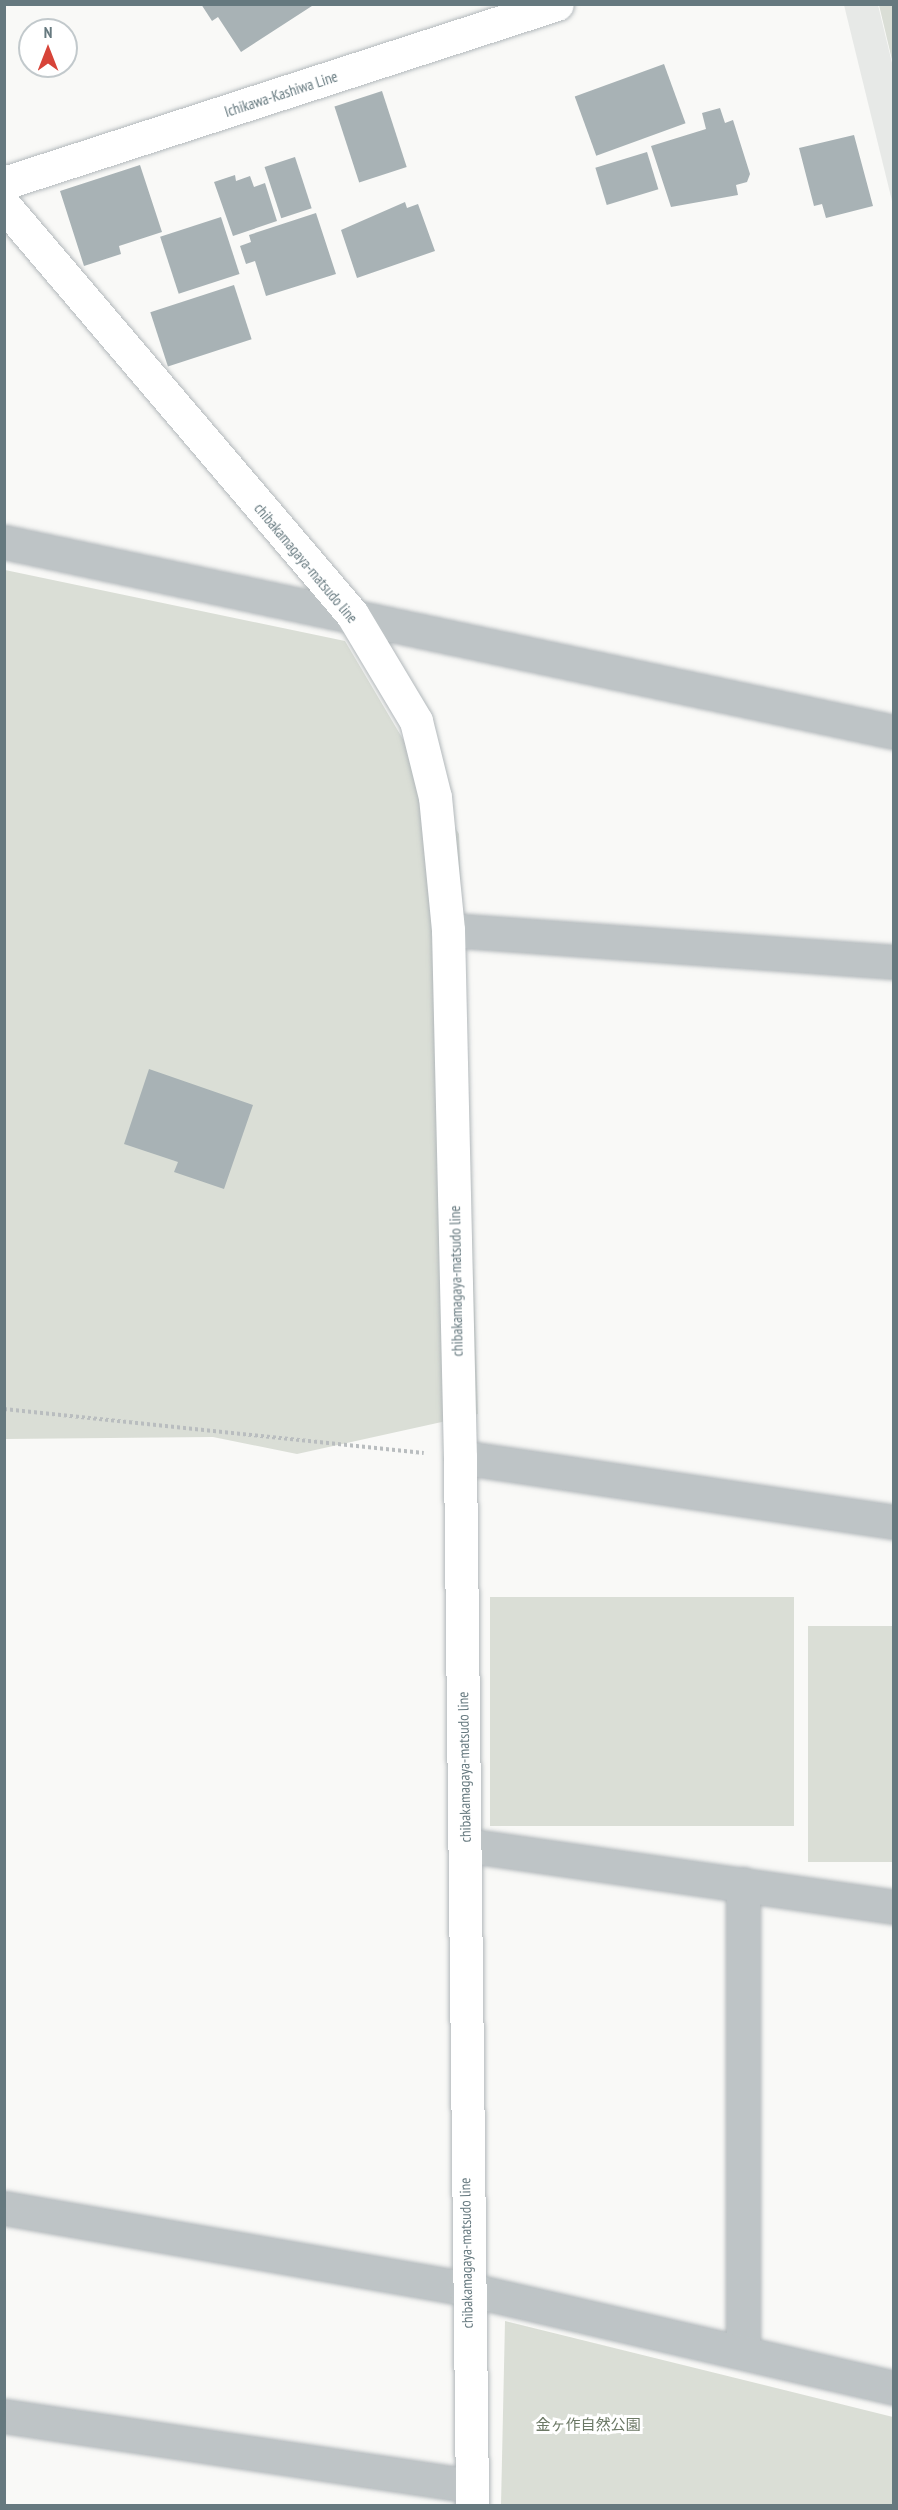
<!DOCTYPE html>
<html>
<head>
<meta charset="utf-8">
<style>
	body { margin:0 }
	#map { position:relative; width:898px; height:2510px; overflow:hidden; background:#f9f9f7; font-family:"PT Sans Narrow","Noto Sans JP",sans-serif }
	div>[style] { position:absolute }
	.built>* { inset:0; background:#e7e9e7 }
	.green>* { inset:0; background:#daded6; transform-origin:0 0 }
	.building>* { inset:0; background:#a8b2b5; transform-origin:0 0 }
	.path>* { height:4px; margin-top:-2px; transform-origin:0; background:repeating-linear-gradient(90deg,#b9bdbf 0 3px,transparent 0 6px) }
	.roads { filter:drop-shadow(0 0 2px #b2b8bb) drop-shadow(0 0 2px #b2b8bb) }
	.minor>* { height:33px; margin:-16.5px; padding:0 16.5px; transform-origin:16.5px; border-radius:16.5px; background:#bec4c6 }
	.major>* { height:33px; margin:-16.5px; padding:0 16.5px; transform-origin:16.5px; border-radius:16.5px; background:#fff }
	span { translate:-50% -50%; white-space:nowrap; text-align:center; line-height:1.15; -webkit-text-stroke:6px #fff; paint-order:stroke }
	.street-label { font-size:15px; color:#66797f }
	.park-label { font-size:15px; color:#6b7865 }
	.frame { position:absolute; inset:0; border:6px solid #66797f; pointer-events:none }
	.north { position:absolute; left:18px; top:18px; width:60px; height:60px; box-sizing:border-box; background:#fff; border:2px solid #c2c9cc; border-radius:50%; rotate:0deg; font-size:16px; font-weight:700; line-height:24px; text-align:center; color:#66797f }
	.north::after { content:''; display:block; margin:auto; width:21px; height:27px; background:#d74439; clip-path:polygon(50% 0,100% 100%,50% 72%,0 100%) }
</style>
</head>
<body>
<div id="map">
	<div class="built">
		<div style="clip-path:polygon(844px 5px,878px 5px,893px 67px,893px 205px)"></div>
	</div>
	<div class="green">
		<div style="clip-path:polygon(879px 5px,893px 5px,893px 64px)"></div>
		<div style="clip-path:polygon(5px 570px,345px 641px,459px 834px,478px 1414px,297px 1454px,213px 1437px,5px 1439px)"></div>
		<div style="left:490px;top:1597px;width:304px;height:229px"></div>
		<div style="left:893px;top:1626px;width:236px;height:85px;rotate:90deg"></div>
		<div style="clip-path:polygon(505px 2321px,893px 2417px,893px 2505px,501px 2505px)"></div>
	</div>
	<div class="building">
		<div style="clip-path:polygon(201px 4px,315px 4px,241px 52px,218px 17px,212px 21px)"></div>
		<div style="left:664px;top:64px;width:63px;height:95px;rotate:70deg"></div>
		<div style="left:382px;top:91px;width:80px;height:50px;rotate:72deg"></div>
		<div style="clip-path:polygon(720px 108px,725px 123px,733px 120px,750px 174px,747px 182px,736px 185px,738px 195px,671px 207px,651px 146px,706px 129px,702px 113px)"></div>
		<div style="clip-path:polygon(854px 135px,873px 206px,826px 218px,822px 204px,814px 206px,799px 148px)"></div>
		<div style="left:647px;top:152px;width:39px;height:54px;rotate:73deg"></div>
		<div style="left:295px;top:157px;width:54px;height:32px;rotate:72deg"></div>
		<div style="clip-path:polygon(140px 165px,162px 232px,119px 246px,121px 254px,84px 266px,60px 191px)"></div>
		<div style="clip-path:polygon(235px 175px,236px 181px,250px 176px,254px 187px,265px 183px,277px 221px,233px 236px,214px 182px)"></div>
		<div style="clip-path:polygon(405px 202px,407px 208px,418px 204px,435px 251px,357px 278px,341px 230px)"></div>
		<div style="clip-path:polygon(316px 213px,336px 274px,266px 296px,255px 261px,246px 264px,240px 246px,251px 242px,249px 235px)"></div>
		<div style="left:221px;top:217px;width:60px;height:64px;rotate:72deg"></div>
		<div style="left:234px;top:285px;width:57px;height:88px;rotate:72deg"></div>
		<div style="clip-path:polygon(149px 1069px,253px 1105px,224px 1189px,174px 1172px,178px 1162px,124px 1144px)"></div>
	</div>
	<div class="path">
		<div style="left:4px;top:1409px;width:422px;rotate:6deg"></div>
	</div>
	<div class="roads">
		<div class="minor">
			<div style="left:4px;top:542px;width:910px;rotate:12.05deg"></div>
			<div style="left:448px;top:930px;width:446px;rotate:4.1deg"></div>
			<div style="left:460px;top:1457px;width:439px;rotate:8.5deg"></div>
			<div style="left:465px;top:1845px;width:433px;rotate:8.2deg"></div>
			<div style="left:743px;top:1884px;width:468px;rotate:90deg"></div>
			<div style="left:4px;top:2208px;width:469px;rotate:9.9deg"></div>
			<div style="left:466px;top:2289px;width:439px;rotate:13deg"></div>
			<div style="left:4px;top:2416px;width:472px;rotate:8.5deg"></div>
		</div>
		<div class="major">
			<div style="left:4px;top:183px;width:581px;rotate:-17.94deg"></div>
			<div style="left:4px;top:205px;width:537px;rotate:49.61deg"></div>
			<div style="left:352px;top:614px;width:125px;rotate:59.1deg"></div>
			<div style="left:416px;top:721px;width:78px;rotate:76deg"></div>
			<div style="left:435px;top:797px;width:134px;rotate:84.4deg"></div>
			<div style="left:448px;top:930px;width:527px;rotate:88.7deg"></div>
			<div style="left:460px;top:1457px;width:1049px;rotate:89.34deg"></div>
		</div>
	</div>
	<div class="street-label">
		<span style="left:281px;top:94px;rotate:-18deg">Ichikawa-Kashiwa Line</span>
		<span style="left:306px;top:563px;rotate:50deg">chibakamagaya-matsudo line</span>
		<span style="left:456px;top:1281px;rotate:-91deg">chibakamagaya-matsudo line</span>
		<span style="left:464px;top:1767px;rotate:-91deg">chibakamagaya-matsudo line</span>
		<span style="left:466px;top:2253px;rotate:-91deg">chibakamagaya-matsudo line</span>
	</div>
	<div class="park-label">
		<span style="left:588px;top:2425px">金ヶ作自然公園</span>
	</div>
	<div class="frame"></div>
	<div class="north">N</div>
</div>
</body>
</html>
